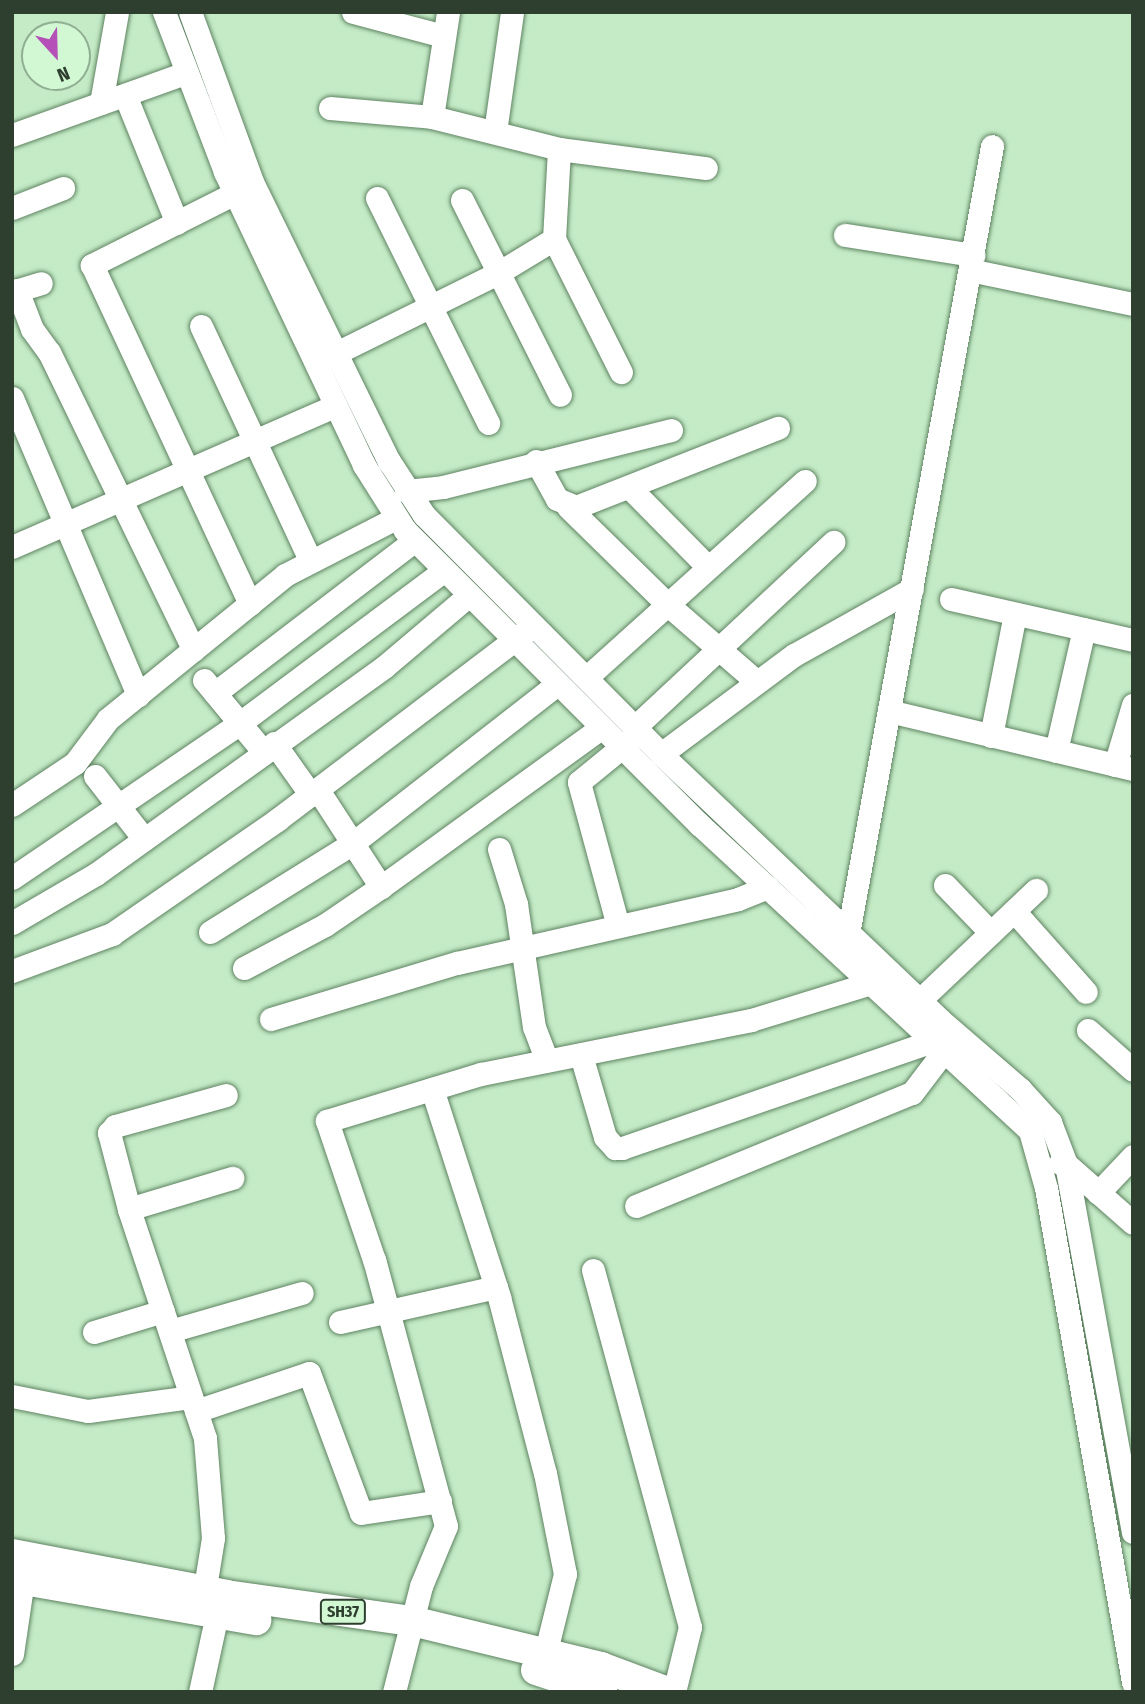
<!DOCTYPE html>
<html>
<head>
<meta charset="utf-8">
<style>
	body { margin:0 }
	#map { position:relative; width:1145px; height:1704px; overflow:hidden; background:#c4ebc6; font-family:"Fira Sans Condensed",sans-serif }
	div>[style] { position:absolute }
	.roads { filter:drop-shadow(0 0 2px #5f8362) drop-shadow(0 0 2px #5f8362) }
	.minor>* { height:23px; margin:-11.5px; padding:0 11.5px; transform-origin:11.5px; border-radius:11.5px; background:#fff }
	.major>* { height:30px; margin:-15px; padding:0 15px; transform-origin:15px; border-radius:15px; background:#fff }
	span { translate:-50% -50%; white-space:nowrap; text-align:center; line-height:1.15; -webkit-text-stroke:5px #d1f8d2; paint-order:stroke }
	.shield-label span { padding:2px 5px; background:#d1f8d2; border:2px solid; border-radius:5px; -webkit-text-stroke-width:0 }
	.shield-label { font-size:16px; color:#2e3e2f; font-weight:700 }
	.frame { position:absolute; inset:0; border:14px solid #2e3e2f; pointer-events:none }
	.north { position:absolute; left:21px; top:21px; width:70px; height:70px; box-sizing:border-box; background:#d1f8d2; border:2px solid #90ae91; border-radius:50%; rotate:158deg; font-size:19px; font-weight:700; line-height:28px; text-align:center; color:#2e3e2f }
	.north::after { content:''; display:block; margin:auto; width:24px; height:32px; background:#b450b7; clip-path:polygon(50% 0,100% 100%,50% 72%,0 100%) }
</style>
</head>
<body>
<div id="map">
	<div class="roads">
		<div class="minor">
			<div style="left:164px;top:12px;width:171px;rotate:69.1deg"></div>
			<div style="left:225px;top:172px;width:324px;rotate:64.6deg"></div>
			<div style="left:364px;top:465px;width:77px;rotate:57.8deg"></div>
			<div style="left:405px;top:530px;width:416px;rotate:45deg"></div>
			<div style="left:699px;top:824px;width:451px;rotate:42.8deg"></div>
			<div style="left:1030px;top:1131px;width:59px;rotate:74.3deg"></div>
			<div style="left:1046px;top:1188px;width:502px;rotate:80.01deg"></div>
			<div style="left:190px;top:12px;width:183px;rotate:69.9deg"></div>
			<div style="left:253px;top:184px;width:309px;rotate:63.9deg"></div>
			<div style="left:389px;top:461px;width:64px;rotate:57.1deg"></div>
			<div style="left:424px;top:515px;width:337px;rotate:45.2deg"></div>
			<div style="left:661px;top:754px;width:385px;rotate:43.6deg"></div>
			<div style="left:940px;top:1020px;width:106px;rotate:40.8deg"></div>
			<div style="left:1020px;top:1089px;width:45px;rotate:47.7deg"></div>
			<div style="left:1050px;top:1122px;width:45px;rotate:69.1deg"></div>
			<div style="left:1066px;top:1164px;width:374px;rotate:79.7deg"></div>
			<div style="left:353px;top:12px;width:94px;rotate:14.8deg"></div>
			<div style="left:125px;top:95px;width:138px;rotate:67.9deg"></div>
			<div style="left:101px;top:103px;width:92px;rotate:-80deg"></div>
			<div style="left:330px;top:108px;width:102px;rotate:5deg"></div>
			<div style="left:432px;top:117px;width:131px;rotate:14.1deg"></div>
			<div style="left:559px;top:149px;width:148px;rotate:7.4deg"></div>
			<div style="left:432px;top:117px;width:106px;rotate:-81.3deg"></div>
			<div style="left:495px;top:132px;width:121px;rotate:-81.9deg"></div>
			<div style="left:12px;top:135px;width:184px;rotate:-19.7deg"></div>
			<div style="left:247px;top:187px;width:174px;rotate:153.3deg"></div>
			<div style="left:92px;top:265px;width:374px;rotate:65deg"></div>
			<div style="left:377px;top:198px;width:251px;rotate:63.7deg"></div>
			<div style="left:462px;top:200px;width:218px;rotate:63.3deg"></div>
			<div style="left:12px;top:208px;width:55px;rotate:-21.4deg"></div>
			<div style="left:845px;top:235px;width:130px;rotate:8.9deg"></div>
			<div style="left:554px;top:239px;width:90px;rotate:-86.8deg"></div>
			<div style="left:970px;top:270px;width:167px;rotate:11.8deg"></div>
			<div style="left:17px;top:290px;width:42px;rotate:69deg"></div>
			<div style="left:32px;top:329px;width:29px;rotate:54deg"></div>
			<div style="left:49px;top:352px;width:331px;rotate:64.1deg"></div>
			<div style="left:12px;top:292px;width:30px;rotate:-17deg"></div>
			<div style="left:201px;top:326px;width:258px;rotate:65deg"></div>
			<div style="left:324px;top:359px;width:194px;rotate:-26.3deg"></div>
			<div style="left:498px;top:273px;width:66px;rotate:-31.3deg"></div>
			<div style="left:554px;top:239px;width:149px;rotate:63.3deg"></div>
			<div style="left:12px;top:398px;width:323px;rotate:67deg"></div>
			<div style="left:536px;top:461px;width:43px;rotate:61.1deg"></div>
			<div style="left:557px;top:499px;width:21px;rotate:23deg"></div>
			<div style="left:576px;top:507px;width:217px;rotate:-21.4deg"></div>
			<div style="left:629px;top:487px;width:112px;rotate:45.4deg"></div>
			<div style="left:406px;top:491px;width:37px;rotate:-6deg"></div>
			<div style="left:443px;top:487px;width:235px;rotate:-14deg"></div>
			<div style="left:568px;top:507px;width:139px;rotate:44.4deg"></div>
			<div style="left:667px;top:604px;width:118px;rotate:40.9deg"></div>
			<div style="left:12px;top:547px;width:352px;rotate:-23.6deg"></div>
			<div style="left:951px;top:599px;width:187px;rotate:12.7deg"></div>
			<div style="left:587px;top:677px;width:293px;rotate:-42deg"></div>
			<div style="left:204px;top:680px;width:92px;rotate:50.3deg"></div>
			<div style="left:215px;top:693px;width:250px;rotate:-37.4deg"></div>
			<div style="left:889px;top:711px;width:251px;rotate:13.4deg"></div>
			<div style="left:636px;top:726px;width:270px;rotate:-43deg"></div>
			<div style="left:991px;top:736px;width:124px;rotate:-78.9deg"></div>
			<div style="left:274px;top:743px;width:64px;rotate:54.6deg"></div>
			<div style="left:1056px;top:751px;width:125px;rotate:-77.1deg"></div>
			<div style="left:661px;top:754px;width:166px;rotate:-36.7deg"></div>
			<div style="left:794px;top:655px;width:135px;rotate:-29.2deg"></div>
			<div style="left:1115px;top:765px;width:63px;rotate:-73.3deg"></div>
			<div style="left:95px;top:776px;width:80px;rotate:52.1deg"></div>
			<div style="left:318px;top:790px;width:116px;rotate:57deg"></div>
			<div style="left:12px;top:805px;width:76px;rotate:-33.7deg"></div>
			<div style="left:75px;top:763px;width:55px;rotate:-53.1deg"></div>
			<div style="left:108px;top:719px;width:228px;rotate:-39.1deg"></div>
			<div style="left:285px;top:575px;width:125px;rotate:-27.2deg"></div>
			<div style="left:499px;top:849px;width:58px;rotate:72.8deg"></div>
			<div style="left:516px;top:904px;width:124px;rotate:81.7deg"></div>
			<div style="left:534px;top:1027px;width:36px;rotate:69deg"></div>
			<div style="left:12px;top:878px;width:276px;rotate:-34.2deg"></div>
			<div style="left:240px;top:723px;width:254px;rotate:-36.8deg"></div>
			<div style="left:945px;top:885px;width:66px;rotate:46.2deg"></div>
			<div style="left:1014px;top:911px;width:108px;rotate:48.4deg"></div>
			<div style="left:12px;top:923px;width:97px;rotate:-30.3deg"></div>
			<div style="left:96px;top:874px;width:355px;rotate:-35.7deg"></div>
			<div style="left:384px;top:667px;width:110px;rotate:-40.2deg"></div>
			<div style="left:618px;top:926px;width:149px;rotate:-105.2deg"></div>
			<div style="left:579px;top:782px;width:70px;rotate:-39.2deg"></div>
			<div style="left:210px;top:932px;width:168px;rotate:-31.9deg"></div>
			<div style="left:353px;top:843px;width:259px;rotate:-37.9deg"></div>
			<div style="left:846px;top:945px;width:812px;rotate:-79.64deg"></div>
			<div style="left:244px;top:968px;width:92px;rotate:-28deg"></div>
			<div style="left:325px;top:925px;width:68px;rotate:-34.2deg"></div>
			<div style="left:381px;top:887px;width:271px;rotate:-35.9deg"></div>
			<div style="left:12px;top:971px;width:107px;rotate:-20.3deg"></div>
			<div style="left:112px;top:934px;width:201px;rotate:-34.6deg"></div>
			<div style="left:277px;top:820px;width:311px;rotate:-37.2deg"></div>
			<div style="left:920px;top:1000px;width:160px;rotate:-43.5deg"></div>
			<div style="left:271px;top:1019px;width:194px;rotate:-16.8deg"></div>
			<div style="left:457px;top:963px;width:288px;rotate:-12.8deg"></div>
			<div style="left:738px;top:899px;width:32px;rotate:-22deg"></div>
			<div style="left:1088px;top:1030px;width:60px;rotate:41.6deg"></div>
			<div style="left:581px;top:1055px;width:85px;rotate:73.7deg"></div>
			<div style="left:605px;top:1137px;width:15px;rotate:48deg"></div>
			<div style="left:615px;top:1148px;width:7px"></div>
			<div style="left:622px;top:1148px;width:329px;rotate:-19deg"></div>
			<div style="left:432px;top:1089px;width:219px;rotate:72.1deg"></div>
			<div style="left:499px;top:1297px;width:182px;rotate:75.4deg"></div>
			<div style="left:545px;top:1473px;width:103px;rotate:78.8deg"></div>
			<div style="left:565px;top:1574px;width:96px;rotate:103.9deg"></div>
			<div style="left:1060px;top:1163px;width:6px;rotate:9deg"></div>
			<div style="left:1066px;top:1164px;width:89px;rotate:41.4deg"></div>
			<div style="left:1098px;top:1193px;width:51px;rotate:-46.6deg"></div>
			<div style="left:636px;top:1206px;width:298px;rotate:-22.3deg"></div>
			<div style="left:912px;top:1093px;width:53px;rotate:-52.7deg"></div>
			<div style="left:129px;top:1209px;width:108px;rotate:-16.8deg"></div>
			<div style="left:593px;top:1270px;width:370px;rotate:74.8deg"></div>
			<div style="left:690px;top:1627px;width:67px;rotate:103.8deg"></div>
			<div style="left:340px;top:1322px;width:160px;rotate:-12.6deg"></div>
			<div style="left:170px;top:1331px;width:137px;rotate:-16.1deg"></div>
			<div style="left:94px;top:1332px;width:72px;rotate:-16.9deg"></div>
			<div style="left:12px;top:1396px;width:77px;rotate:11.2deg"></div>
			<div style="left:88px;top:1411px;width:103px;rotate:-7.8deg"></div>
			<div style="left:196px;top:1411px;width:119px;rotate:-18.6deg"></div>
			<div style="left:309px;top:1373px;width:149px;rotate:69.6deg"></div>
			<div style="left:361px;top:1513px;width:80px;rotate:-8.6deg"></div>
			<div style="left:202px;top:1606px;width:69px;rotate:-80.8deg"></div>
			<div style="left:213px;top:1538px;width:100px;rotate:-94.6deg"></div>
			<div style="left:205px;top:1438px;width:241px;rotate:-108.4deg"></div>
			<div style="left:129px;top:1209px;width:79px;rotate:-104.7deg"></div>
			<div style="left:109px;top:1133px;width:9px;rotate:-49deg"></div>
			<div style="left:115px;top:1126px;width:115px;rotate:-15.6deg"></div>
			<div style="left:12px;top:1654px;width:89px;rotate:-81.6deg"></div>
			<div style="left:200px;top:1692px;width:80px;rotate:-77.7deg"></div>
			<div style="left:394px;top:1692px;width:109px;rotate:-75.7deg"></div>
			<div style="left:421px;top:1586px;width:65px;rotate:-67.4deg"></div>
			<div style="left:446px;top:1526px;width:276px;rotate:-105.1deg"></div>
			<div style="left:374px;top:1260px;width:147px;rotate:-108.7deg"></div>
			<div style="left:327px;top:1121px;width:161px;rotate:-17deg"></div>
			<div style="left:481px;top:1074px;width:275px;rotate:-11.3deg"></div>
			<div style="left:751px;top:1020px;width:126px;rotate:-17.1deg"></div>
		</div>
		<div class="major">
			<div style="left:12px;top:1554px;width:218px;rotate:10.8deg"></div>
			<div style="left:226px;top:1595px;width:188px;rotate:8deg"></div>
			<div style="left:412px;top:1621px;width:195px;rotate:13.7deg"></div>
			<div style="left:601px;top:1667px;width:72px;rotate:20.5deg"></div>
			<div style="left:12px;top:1578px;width:248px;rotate:9.8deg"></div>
			<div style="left:536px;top:1670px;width:70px;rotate:18.4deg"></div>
		</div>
	</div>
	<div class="shield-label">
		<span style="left:343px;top:1612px">SH37</span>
	</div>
	<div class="frame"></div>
	<div class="north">N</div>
</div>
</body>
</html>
